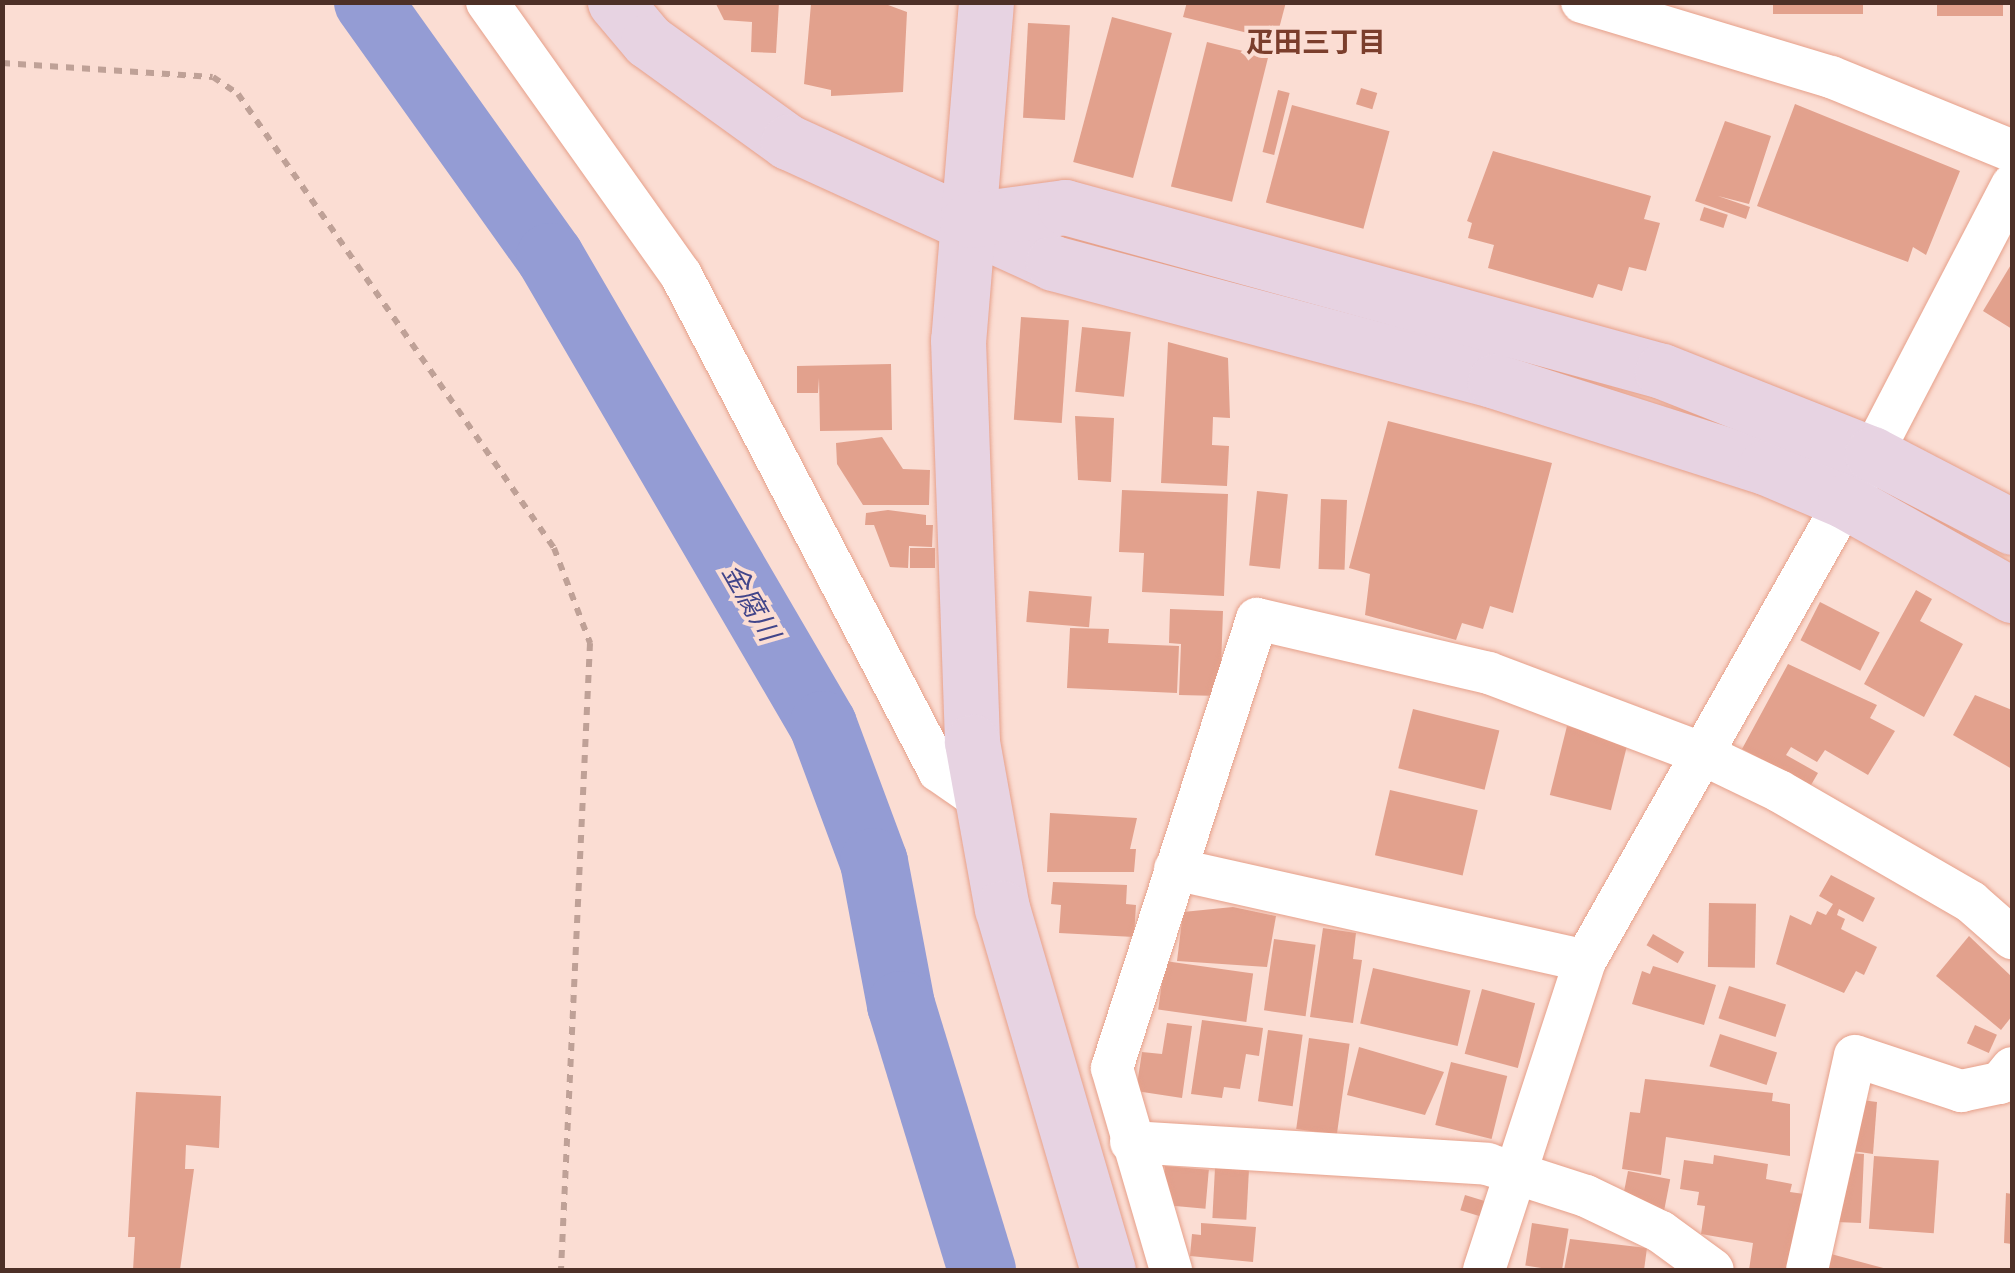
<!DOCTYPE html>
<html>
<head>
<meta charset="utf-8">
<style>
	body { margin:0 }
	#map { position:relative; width:2015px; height:1273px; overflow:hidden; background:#fbddd3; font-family:Inter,"Noto Sans JP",sans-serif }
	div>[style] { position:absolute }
	.river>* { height:68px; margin:-34px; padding:0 34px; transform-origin:34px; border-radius:34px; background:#949cd4 }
	.building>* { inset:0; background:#e2a18d; transform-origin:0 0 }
	.path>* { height:6px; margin-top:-3px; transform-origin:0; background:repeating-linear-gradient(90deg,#bfa197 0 8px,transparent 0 16px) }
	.roads { filter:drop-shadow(0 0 2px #e6a08a) drop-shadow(0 0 2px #e6a08a) }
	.street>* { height:42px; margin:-21px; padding:0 21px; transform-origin:21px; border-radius:21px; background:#fff }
	.secondary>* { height:55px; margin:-27.5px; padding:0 27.5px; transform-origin:27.5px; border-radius:27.5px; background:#e7d3e2 }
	span { translate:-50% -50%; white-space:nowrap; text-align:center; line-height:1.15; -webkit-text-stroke:8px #fbddd3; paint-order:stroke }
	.neighbourhood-label { font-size:28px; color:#7b3e2c; font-weight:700 }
	.water-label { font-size:28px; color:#41458a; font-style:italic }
	.frame { position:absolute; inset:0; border:5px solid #4d3027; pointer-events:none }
</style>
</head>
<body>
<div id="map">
	<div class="river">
		<div style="left:368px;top:2px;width:313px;rotate:54.5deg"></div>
		<div style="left:550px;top:257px;width:542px;rotate:59.74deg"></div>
		<div style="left:823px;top:725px;width:146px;rotate:69.6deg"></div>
		<div style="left:874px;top:862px;width:146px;rotate:79.3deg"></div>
		<div style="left:901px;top:1005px;width:277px;rotate:73deg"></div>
	</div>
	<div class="building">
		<div style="clip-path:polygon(715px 2px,779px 2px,776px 53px,751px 52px,752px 22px,724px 20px)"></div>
		<div style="clip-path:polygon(880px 2px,907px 12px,903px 92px,831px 96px,831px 90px,804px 84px,811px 4px)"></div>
		<div style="clip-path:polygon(1187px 2px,1286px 2px,1276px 40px,1183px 17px)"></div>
		<div style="left:1773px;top:2px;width:90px;height:12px"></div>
		<div style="left:1937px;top:2px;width:66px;height:14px"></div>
		<div style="left:1112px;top:17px;width:62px;height:150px;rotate:15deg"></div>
		<div style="left:1028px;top:23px;width:42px;height:95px;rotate:3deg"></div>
		<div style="left:1207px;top:42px;width:63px;height:149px;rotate:14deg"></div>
		<div style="left:1361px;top:88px;width:17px;height:17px;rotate:17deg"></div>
		<div style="left:1278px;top:90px;width:12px;height:64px;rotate:14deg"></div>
		<div style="clip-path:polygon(1795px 104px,1960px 171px,1926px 255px,1913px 247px,1908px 262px,1757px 206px)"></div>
		<div style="left:1292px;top:105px;width:101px;height:101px;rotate:15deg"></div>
		<div style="clip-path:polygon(1725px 121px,1771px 136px,1749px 204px,1718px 196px,1750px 207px,1746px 219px,1695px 201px)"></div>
		<div style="clip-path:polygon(1493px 151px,1651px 196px,1644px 219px,1660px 223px,1646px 271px,1629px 267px,1622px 291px,1598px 284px,1593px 298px,1488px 268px,1494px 245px,1468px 238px,1472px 223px,1467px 221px)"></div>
		<div style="left:1704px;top:207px;width:25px;height:14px;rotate:18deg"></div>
		<div style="clip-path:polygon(2012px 263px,2012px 329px,1983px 311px)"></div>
		<div style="left:1021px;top:317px;width:48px;height:103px;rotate:4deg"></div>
		<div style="left:1082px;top:327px;width:49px;height:65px;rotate:6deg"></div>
		<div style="clip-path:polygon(1168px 342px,1228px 358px,1230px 418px,1213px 417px,1212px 445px,1229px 446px,1227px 486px,1161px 483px)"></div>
		<div style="clip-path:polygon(891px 364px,892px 430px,820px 431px,819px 378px,818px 393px,797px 393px,797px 366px)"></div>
		<div style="clip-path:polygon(1075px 416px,1114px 418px,1111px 482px,1078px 480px)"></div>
		<div style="clip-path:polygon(1388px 421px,1552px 463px,1513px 613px,1490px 606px,1483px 629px,1462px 623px,1456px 640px,1365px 615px,1370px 574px,1349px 568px)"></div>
		<div style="clip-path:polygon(882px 437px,903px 469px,930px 470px,929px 505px,863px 505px,837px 464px,836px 443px)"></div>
		<div style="clip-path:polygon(1122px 490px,1228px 494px,1224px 596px,1142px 592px,1144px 553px,1119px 552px)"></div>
		<div style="left:1257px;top:491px;width:31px;height:75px;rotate:6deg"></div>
		<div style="left:1321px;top:499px;width:26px;height:70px;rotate:2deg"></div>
		<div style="clip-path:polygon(888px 510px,926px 515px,926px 525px,933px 525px,932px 547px,909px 546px,908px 568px,890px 567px,874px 525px,865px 525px,866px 513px)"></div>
		<div style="left:910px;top:548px;width:25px;height:20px"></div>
		<div style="clip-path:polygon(1916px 590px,1932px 599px,1920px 621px,1963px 644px,1924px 717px,1864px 684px)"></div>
		<div style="left:1029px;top:591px;width:63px;height:31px;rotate:5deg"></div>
		<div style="left:1820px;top:602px;width:67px;height:43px;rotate:27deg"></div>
		<div style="clip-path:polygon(1170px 609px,1223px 611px,1220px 696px,1179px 695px,1181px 644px,1169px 643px)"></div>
		<div style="clip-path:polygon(1070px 628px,1109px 629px,1108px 643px,1179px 646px,1177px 693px,1067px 688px)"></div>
		<div style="clip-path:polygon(1788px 664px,1877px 705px,1870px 718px,1895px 731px,1868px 775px,1825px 750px,1817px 762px,1791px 747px,1786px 755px,1818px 773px,1811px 785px,1742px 749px)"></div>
		<div style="clip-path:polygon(1975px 695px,2012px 710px,2012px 769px,1953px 735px)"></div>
		<div style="left:1413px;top:709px;width:89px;height:61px;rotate:14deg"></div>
		<div style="left:1567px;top:726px;width:63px;height:71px;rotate:14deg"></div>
		<div style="left:1390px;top:790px;width:90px;height:67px;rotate:13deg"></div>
		<div style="clip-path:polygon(1050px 813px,1137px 818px,1130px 849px,1136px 849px,1134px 872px,1047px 872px)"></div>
		<div style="clip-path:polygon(1831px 875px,1875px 898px,1863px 922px,1839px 909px,1837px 915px,1845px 919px,1841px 929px,1877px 947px,1864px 975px,1856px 971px,1844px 993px,1776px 964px,1790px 915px,1811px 925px,1817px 911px,1826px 915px,1833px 904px,1819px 896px)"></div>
		<div style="clip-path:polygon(1053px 882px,1127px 885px,1126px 904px,1136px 905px,1134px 937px,1059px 933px,1061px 905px,1051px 904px)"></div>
		<div style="left:1709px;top:903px;width:47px;height:64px;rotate:1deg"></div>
		<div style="clip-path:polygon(1233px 907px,1276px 916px,1267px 967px,1177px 961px,1183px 912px)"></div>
		<div style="clip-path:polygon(1323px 928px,1356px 933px,1353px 959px,1362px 960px,1353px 1023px,1310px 1017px)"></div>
		<div style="left:1653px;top:934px;width:36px;height:13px;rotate:30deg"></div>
		<div style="clip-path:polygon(1969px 936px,2012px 977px,2012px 1016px,2001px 1030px,1936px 976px)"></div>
		<div style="left:1274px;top:939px;width:42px;height:72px;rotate:8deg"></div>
		<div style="left:1165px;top:961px;width:89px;height:49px;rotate:8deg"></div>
		<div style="clip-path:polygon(1653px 966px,1716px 985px,1704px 1025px,1632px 1004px,1642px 971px,1650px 974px)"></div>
		<div style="left:1373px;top:968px;width:100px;height:57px;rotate:13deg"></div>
		<div style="left:1729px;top:986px;width:60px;height:34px;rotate:18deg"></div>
		<div style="left:1482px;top:989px;width:55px;height:67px;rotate:15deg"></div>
		<div style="clip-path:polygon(1202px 1020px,1263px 1028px,1259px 1056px,1246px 1054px,1240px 1089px,1224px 1087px,1222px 1098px,1191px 1094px)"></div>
		<div style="clip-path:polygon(1167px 1023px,1192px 1026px,1182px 1098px,1136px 1091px,1142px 1052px,1162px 1054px)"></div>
		<div style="left:1975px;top:1025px;width:24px;height:20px;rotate:24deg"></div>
		<div style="left:1268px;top:1030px;width:35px;height:72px;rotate:8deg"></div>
		<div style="left:1720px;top:1034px;width:60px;height:34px;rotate:18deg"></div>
		<div style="left:1309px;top:1038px;width:41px;height:92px;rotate:8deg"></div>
		<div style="clip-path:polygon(1359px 1047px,1444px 1072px,1425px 1115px,1347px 1095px)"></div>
		<div style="left:1451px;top:1062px;width:58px;height:65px;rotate:14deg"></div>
		<div style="clip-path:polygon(1645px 1079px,1773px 1093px,1772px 1101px,1790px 1104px,1790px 1156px,1666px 1137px,1661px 1175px,1622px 1169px,1630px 1112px,1640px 1113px)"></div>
		<div style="clip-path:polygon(136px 1092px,221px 1096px,219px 1148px,186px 1145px,185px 1169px,194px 1169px,180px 1270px,133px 1270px,135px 1237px,128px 1237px)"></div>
		<div style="clip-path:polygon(1854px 1099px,1877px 1102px,1873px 1154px,1846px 1150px)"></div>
		<div style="clip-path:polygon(1846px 1153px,1864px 1154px,1861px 1223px,1836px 1222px)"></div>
		<div style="clip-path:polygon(1714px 1155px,1768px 1164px,1766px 1179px,1792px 1184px,1790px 1192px,1804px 1194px,1795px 1270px,1749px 1270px,1753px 1243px,1701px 1234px,1705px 1206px,1697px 1205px,1699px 1192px,1680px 1189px,1684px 1160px,1713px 1164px)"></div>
		<div style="left:1874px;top:1156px;width:65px;height:73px;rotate:4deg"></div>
		<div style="left:1165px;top:1166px;width:44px;height:39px;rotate:5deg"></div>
		<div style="left:1215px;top:1168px;width:34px;height:50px;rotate:3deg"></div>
		<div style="left:1628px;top:1171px;width:43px;height:32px;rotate:11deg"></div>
		<div style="clip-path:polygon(2006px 1193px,2012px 1194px,2012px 1244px,2004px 1243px)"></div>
		<div style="left:1465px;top:1195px;width:24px;height:16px;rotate:17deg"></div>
		<div style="clip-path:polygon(1201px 1223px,1256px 1227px,1253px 1262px,1190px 1256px,1192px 1234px,1201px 1235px)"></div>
		<div style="left:1532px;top:1223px;width:37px;height:43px;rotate:9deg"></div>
		<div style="clip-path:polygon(1570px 1239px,1647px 1248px,1644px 1270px,1564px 1270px)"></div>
		<div style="clip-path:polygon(1831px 1254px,1887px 1269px,1887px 1270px,1827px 1270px)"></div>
	</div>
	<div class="path">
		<div style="left:2px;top:63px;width:211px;rotate:3.8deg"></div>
		<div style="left:213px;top:77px;width:30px;rotate:34deg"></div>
		<div style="left:238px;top:94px;width:553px;rotate:55.16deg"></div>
		<div style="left:554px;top:548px;width:102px;rotate:69.2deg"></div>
		<div style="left:590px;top:643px;width:628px;rotate:92.65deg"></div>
	</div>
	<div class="roads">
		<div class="street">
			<div style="left:487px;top:2px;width:335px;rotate:54.6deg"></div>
			<div style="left:681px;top:275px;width:559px;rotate:62.52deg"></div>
			<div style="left:939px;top:771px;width:47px;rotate:34.7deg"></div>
			<div style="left:1582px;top:2px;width:260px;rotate:16.8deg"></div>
			<div style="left:1831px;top:77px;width:196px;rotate:22.2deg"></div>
			<div style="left:1175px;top:869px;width:420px;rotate:12.6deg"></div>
			<div style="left:1131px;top:1142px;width:357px;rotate:3.5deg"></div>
			<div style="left:1487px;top:1164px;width:104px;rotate:17.9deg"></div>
			<div style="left:1586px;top:1196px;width:83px;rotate:25.6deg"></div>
			<div style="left:1661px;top:1232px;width:64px;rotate:36.2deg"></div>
			<div style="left:1171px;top:1270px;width:210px;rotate:-106.3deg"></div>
			<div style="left:1112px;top:1068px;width:472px;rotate:-72.1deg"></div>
			<div style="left:1257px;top:619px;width:238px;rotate:13.1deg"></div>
			<div style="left:1489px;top:673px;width:223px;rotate:20.7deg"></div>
			<div style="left:1698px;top:752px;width:90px;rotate:25.7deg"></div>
			<div style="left:1779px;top:791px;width:222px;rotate:30deg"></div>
			<div style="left:1971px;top:902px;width:55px;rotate:41.3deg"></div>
			<div style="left:1484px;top:1270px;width:325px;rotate:-71.9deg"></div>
			<div style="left:1585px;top:961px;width:583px;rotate:-60.49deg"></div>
			<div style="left:1872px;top:454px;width:303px;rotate:-62.5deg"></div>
			<div style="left:1807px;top:1270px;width:219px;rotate:-77.4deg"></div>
			<div style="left:1855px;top:1056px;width:112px;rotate:18.3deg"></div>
			<div style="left:1961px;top:1091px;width:40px;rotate:-12deg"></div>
			<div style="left:2000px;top:1083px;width:19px;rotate:-51deg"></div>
		</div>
		<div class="secondary">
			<div style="left:615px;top:2px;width:51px;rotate:49.8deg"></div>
			<div style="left:648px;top:41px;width:173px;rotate:35.8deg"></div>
			<div style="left:788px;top:142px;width:291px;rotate:24.5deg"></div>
			<div style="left:1053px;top:263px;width:457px;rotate:14.9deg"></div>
			<div style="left:1495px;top:381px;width:283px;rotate:17.7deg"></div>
			<div style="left:1765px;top:467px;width:87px;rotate:23deg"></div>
			<div style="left:1845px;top:501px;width:192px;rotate:29.4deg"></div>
			<div style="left:986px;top:2px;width:339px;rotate:94.7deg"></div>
			<div style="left:958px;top:340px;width:402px;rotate:88deg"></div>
			<div style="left:972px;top:742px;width:169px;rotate:79.8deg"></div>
			<div style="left:1002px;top:908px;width:377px;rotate:73.7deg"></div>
			<div style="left:969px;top:220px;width:97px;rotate:-7.7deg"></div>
			<div style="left:1065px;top:207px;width:619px;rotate:15.36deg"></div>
			<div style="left:1662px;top:371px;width:226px;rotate:21.6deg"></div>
			<div style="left:1872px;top:454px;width:158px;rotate:27.5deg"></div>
		</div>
	</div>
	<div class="neighbourhood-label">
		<span style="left:1316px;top:42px">疋田三丁目</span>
	</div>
	<div class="water-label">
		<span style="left:751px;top:602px;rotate:60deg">金腐川</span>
	</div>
	<div class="frame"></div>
</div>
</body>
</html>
